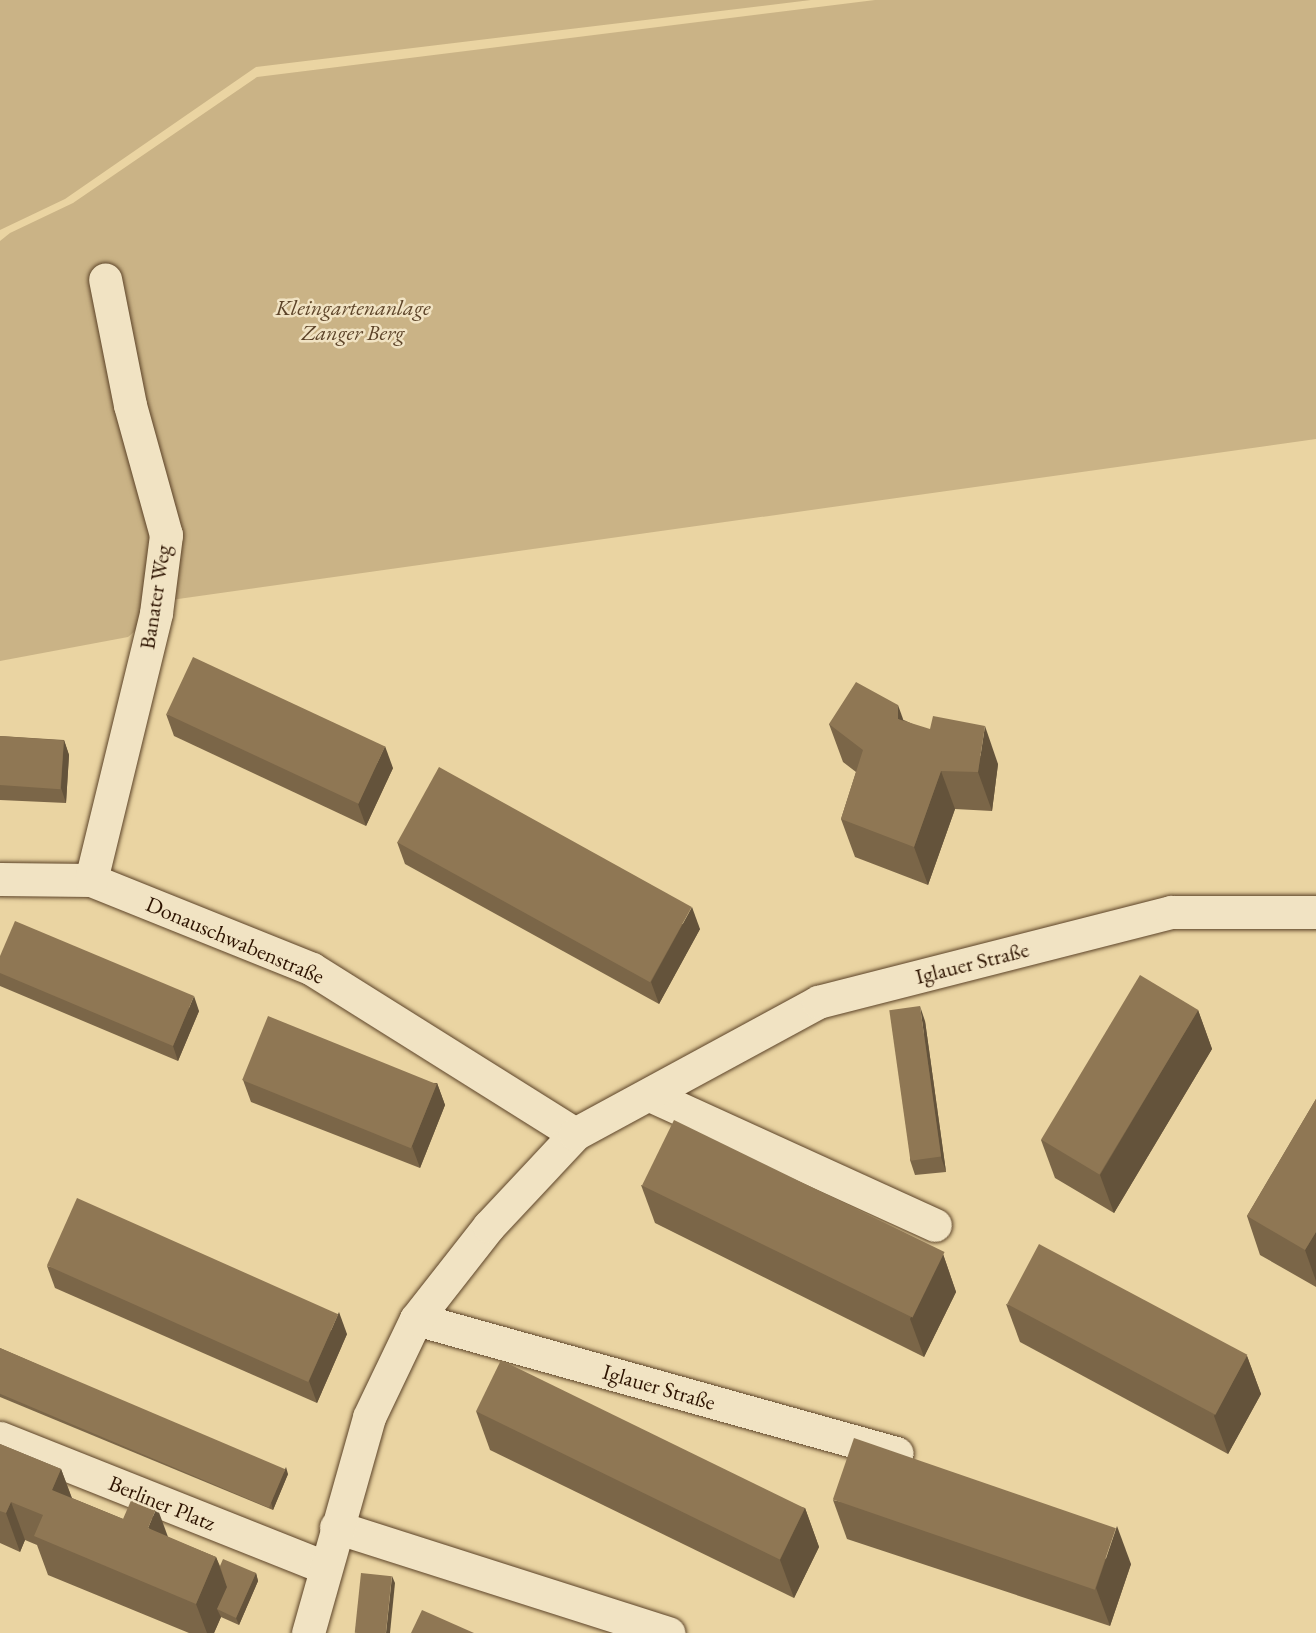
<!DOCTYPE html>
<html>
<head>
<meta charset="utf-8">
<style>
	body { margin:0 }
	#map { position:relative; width:1316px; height:1633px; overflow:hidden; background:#ead4a2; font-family:"EB Garamond",serif }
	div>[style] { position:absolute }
	.green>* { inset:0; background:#cab386 }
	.roads { filter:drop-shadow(0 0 2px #5c4328) drop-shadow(0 0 2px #5c4328) }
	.minor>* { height:33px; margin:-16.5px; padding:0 16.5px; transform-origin:16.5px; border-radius:16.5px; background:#f1e3c3 }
	.wall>* { inset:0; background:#7b6648 }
	.shaded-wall>* { inset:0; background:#64533b }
	.building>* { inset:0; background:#8f7754; transform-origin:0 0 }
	span { translate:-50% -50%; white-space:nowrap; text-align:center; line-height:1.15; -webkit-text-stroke:5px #f1e3c3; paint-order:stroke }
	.park-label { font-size:22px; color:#5c4328; font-style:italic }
	.street-label { font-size:22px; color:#2d1300 }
</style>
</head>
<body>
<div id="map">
	<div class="green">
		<div style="clip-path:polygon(0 0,811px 0,256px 67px,65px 199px,0 230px)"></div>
		<div style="clip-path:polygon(875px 0,1316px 0,1316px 439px,171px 600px,128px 637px,0 661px,0 241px,10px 233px,73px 203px,257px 77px)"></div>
	</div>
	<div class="roads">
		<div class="minor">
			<div style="left:0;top:879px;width:91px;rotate:0.6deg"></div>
			<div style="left:91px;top:880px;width:238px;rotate:21.9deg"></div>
			<div style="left:312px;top:969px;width:310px;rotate:32.1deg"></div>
			<div style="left:91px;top:880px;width:275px;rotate:-76.3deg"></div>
			<div style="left:156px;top:613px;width:79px;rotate:-82.7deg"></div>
			<div style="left:166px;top:535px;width:135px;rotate:-105.5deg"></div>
			<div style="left:130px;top:405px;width:128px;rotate:-101.2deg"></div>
			<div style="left:650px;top:1095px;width:313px;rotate:24.5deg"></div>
			<div style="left:416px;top:1319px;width:499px;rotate:15.6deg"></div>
			<div style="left:0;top:1438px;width:349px;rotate:21.7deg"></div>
			<div style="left:336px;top:1527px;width:349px;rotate:17.7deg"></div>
			<div style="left:308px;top:1633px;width:224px;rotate:-74.2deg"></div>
			<div style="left:369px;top:1417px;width:109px;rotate:-64.4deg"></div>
			<div style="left:416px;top:1319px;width:118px;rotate:-51.9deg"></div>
			<div style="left:489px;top:1226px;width:126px;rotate:-46.9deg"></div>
			<div style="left:575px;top:1134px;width:277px;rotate:-28.5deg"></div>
			<div style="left:818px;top:1002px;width:364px;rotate:-14.3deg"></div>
			<div style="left:1171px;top:912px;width:145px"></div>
		</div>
	</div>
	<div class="wall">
		<div style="clip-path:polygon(166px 714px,393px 768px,366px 826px,174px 736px)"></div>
		<div style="clip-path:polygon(904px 720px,998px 764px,992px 811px,955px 809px,928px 885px,855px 857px,841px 819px,856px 772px,843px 762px,829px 724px)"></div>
		<div style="clip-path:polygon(0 736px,64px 740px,69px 755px,66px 803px,0 800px)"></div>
		<div style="clip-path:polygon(397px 842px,700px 929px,659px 1004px,405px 864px)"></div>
		<div style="clip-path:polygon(0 956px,199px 1011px,178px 1061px,0 986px)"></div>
		<div style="clip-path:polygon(1198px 1010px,1212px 1049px,1114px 1213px,1055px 1178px,1041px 1140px)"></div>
		<div style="clip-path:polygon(925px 1021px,946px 1172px,915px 1175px,910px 1160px)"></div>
		<div style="clip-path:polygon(243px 1080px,437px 1083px,445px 1105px,420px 1168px,251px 1102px)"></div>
		<div style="clip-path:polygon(1316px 1099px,1316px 1287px,1260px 1255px,1247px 1216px)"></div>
		<div style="clip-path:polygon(641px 1185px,943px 1254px,956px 1292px,924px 1357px,655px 1223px)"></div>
		<div style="clip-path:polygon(47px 1266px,347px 1334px,317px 1403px,55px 1288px)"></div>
		<div style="clip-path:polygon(1006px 1304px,1247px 1356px,1261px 1394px,1228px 1454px,1020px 1342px)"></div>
		<div style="clip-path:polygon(0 1348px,288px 1474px,273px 1510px,0 1397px)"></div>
		<div style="clip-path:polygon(476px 1411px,805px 1508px,819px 1547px,794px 1598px,490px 1450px)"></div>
		<div style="clip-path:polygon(0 1444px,61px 1469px,72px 1498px,216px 1557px,220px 1566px,256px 1573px,258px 1581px,239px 1625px,221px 1617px,214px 1633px,189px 1633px,48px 1575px,37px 1545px,25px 1540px,20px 1552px,0 1543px)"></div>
		<div style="clip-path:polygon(833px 1500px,1131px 1564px,1110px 1626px,847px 1539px)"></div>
	</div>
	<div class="shaded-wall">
		<div style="clip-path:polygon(898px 705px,912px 744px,898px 719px)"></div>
		<div style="clip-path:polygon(985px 726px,998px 764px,992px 811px,978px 772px)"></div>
		<div style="clip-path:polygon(64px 740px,69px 755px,66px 803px,61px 788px)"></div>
		<div style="clip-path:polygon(385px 746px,393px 768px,366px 826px,358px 804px)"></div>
		<div style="clip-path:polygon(941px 771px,955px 809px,928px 885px,914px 847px)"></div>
		<div style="clip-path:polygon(692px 907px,700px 929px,659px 1004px,651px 982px)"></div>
		<div style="clip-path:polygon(194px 996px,199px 1011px,178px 1061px,173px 1046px)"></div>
		<div style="clip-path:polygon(920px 1006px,925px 1021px,946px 1172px,941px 1157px)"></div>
		<div style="clip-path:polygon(1198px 1010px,1212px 1049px,1114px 1213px,1100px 1175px)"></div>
		<div style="clip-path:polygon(437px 1083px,445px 1105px,420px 1168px,412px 1146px)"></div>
		<div style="clip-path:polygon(1316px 1232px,1316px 1281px,1305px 1250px)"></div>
		<div style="clip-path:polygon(943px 1254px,956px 1292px,924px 1357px,910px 1319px)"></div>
		<div style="clip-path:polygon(339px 1312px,347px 1334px,317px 1403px,309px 1381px)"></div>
		<div style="clip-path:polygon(1247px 1356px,1261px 1394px,1228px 1454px,1214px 1416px)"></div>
		<div style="clip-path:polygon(286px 1467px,288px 1474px,273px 1510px,271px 1502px)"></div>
		<div style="clip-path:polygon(61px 1469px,75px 1507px,52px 1490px)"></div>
		<div style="clip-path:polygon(11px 1502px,25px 1540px,20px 1552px,6px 1513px)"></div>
		<div style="clip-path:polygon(157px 1507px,171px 1545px,148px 1528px)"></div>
		<div style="clip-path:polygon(805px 1508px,819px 1547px,794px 1598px,780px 1560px)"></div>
		<div style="clip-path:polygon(1117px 1526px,1131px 1564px,1110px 1626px,1096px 1588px)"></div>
		<div style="clip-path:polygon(216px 1557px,230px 1595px,217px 1609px,221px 1617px,214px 1633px,207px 1633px,196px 1604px)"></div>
		<div style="clip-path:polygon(256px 1573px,258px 1581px,239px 1625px,236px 1618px)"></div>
		<div style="clip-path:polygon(392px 1576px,395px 1583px,390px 1633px,386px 1633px)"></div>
	</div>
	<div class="building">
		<div style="left:193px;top:657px;width:212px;height:63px;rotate:25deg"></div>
		<div style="clip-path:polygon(856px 682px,898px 705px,898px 719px,930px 729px,933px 716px,985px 726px,978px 772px,941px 771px,914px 847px,841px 819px,863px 750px,829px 724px)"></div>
		<div style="left:0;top:736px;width:64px;height:49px;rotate:4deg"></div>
		<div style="left:439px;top:767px;width:289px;height:86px;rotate:29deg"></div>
		<div style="clip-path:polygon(15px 921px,194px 996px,173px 1046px,0 973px,0 956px)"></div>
		<div style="left:1140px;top:975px;width:68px;height:192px;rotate:31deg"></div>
		<div style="left:920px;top:1006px;width:152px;height:31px;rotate:82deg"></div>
		<div style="left:268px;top:1016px;width:182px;height:69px;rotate:22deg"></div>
		<div style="clip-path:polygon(1316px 1099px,1316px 1232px,1305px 1250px,1247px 1216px)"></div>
		<div style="left:674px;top:1120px;width:301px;height:73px;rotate:26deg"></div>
		<div style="left:77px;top:1198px;width:286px;height:74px;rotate:24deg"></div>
		<div style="left:1039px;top:1244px;width:236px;height:68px;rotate:28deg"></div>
		<div style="left:0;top:1348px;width:310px;height:42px;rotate:23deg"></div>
		<div style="left:501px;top:1360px;width:338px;height:57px;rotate:26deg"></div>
		<div style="left:854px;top:1438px;width:277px;height:65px;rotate:19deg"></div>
		<div style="clip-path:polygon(0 1444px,61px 1469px,52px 1490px,123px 1519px,133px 1496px,157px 1507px,148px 1528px,216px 1557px,196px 1604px,34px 1536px,43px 1515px,11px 1502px,6px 1513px,0 1511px)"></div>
		<div style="clip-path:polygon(223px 1559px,256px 1573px,236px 1618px,217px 1609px,227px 1587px,220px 1566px)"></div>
		<div style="left:361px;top:1573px;width:31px;height:60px;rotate:6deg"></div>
		<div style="clip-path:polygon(422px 1610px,474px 1633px,411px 1633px)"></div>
	</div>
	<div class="park-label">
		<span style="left:353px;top:320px">Kleingartenanlage<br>Zanger Berg</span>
	</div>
	<div class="street-label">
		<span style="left:155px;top:597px;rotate:-81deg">Banater Weg</span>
		<span style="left:235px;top:940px;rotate:23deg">Donauschwabenstraße</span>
		<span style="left:972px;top:963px;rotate:-14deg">Iglauer Straße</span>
		<span style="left:659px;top:1387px;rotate:16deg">Iglauer Straße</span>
		<span style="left:162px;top:1503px;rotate:22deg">Berliner Platz</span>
	</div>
</div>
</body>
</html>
